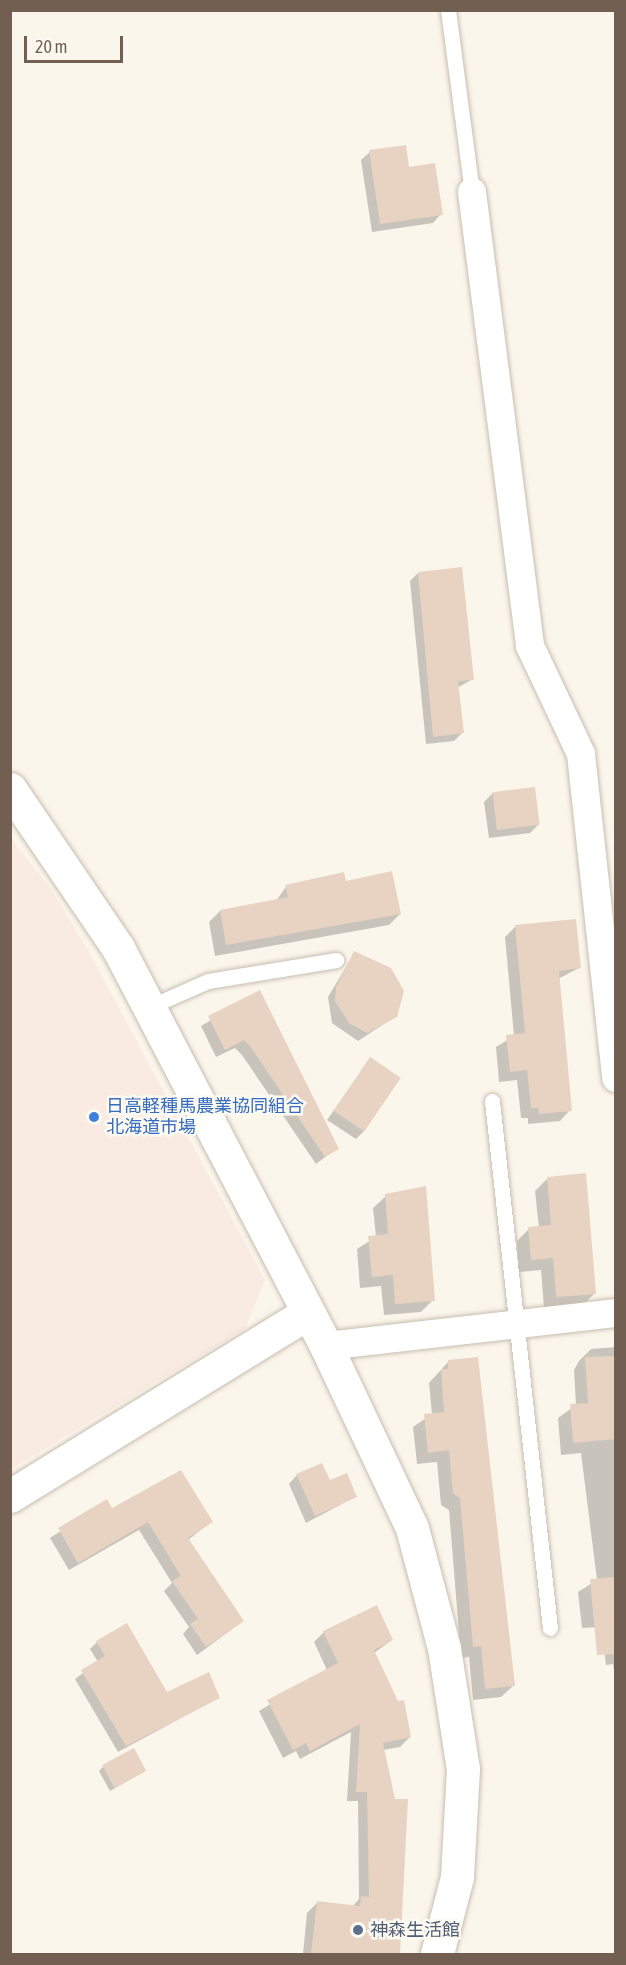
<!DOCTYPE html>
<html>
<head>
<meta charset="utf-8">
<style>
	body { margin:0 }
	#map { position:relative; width:626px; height:1965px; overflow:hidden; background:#fbf6ec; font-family:"Asap Condensed","Noto Sans JP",sans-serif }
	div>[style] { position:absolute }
	.commercial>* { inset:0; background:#f9eae2 }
	.shadow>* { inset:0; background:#0003 }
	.building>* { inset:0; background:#e8d3c2; transform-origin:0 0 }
	.roads { filter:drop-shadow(0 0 2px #c9bdb0) drop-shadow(0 0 2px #c9bdb0) }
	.service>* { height:15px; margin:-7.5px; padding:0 7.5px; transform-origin:7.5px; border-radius:7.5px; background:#fff }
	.minor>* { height:28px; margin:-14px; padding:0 14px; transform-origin:14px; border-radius:14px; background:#fff }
	.tertiary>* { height:33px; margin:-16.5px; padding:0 16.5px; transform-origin:16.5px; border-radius:16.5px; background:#fff }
	.dots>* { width:16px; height:16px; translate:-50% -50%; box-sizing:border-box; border:3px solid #fdfaf3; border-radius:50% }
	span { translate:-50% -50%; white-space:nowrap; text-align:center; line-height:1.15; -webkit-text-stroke:5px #fdfaf3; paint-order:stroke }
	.shop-label { font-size:18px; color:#366cbe }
	.left { translate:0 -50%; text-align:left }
	.service-label { font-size:18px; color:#4e5e75 }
	.frame { position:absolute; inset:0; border:12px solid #735f52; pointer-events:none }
	.scale { position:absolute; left:24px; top:36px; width:99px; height:27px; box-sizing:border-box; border:3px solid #735f52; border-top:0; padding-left:8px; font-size:18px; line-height:21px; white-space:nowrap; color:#735f52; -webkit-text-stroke:4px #fdfaf3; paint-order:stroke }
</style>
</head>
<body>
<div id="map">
	<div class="commercial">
		<div style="clip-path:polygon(11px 839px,52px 890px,90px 954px,265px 1280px,245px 1329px,11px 1469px)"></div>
	</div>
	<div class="shadow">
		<div style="clip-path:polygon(370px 152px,408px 168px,441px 214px,433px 223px,372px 232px,361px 160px)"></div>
		<div style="clip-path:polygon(418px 573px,473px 679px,457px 688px,462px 733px,454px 741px,426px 744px,410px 581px)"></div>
		<div style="clip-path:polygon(493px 793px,538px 825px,530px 833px,489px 838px,484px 802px)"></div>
		<div style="clip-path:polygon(344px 883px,400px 914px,389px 925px,215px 956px,209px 922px,220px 911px,276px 901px,286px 887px)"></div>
		<div style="clip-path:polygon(515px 927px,579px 968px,558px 979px,570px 1110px,560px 1121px,528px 1124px,528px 1118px,521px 1118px,517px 1080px,499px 1082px,496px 1047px,514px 1036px,505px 937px)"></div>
		<div style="clip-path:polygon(355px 952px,396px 1016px,358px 1041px,332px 1023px,328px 997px)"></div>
		<div style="clip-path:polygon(259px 992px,337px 1148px,316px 1164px,242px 1055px,235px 1048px,216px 1057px,201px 1026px)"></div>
		<div style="clip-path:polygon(370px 1059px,364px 1131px,356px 1139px,327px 1120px)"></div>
		<div style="clip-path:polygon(547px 1179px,595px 1293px,583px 1305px,544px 1308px,541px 1270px,519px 1272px,517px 1241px,529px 1229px,539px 1228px,535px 1191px)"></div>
		<div style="clip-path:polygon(386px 1196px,433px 1300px,421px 1312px,384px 1315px,381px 1286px,360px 1288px,357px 1249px,376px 1237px,373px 1208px)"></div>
		<div style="clip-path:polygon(616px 1347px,616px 1671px,614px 1671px,613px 1664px,606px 1665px,601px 1627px,582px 1628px,578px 1592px,597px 1580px,581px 1453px,561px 1455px,558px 1418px,576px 1405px,574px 1370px,579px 1361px,591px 1349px)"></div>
		<div style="clip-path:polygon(448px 1362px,514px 1685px,501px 1697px,473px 1700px,469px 1657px,461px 1658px,449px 1510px,441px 1505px,437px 1462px,417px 1464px,413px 1427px,432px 1414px,429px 1383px)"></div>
		<div style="clip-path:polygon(297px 1475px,329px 1482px,355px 1497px,306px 1523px,289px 1484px)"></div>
		<div style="clip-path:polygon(107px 1501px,112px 1510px,211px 1522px,188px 1540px,243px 1621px,197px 1655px,183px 1634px,189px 1627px,164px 1591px,172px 1583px,139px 1530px,69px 1570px,50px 1538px)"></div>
		<div style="clip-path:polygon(324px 1632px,392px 1640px,374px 1653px,410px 1737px,400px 1747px,383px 1750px,394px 1800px,406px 1800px,399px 1954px,303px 1954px,307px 1913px,317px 1903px,352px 1907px,359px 1899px,358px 1801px,347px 1801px,351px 1732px,300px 1759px,296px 1751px,283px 1758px,259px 1711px,327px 1670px,314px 1642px)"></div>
		<div style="clip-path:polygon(97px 1642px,167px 1694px,218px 1698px,118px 1752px,75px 1679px,98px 1662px,90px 1649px)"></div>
		<div style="clip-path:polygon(103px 1767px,145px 1771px,110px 1791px,99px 1771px)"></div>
	</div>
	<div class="building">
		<div style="clip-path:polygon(406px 145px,409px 167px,435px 163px,443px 215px,380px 224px,369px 150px)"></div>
		<div style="clip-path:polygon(462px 567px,474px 680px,458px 681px,464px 733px,433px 737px,418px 572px)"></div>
		<div style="left:535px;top:787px;width:38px;height:43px;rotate:83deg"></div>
		<div style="clip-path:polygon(392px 871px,401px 914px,226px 945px,220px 910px,288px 897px,285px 885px,344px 872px,346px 881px)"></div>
		<div style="clip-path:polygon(576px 919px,581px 968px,559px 971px,572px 1111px,539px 1114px,538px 1108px,531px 1108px,527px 1070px,510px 1072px,506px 1035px,525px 1033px,515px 925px)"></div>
		<div style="clip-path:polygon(354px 951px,391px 968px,404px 991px,397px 1017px,367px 1033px,349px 1023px,335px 1001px,336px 987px)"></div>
		<div style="clip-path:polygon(260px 990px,339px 1149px,325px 1157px,250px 1046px,244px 1040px,225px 1050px,208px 1016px)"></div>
		<div style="left:370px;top:1057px;width:37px;height:65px;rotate:34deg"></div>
		<div style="clip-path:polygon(586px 1173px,596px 1294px,556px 1297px,553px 1258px,531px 1260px,528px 1227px,551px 1225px,547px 1177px)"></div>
		<div style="clip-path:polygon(426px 1186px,435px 1301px,395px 1304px,393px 1275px,372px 1277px,368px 1236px,388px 1234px,385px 1194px)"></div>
		<div style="clip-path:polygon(615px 1356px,615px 1439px,573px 1443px,570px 1404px,588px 1403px,585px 1357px)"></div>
		<div style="clip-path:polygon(478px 1357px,515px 1686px,485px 1689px,481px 1646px,473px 1647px,460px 1498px,453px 1493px,449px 1450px,428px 1453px,424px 1414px,444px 1412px,441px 1369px,448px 1369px,448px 1360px)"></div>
		<div style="clip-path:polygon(322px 1463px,330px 1480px,347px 1473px,357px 1497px,315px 1516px,296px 1474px)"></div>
		<div style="clip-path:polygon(181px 1470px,213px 1522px,188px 1538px,244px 1621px,206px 1647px,190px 1624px,198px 1619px,172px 1581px,181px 1576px,148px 1522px,78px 1563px,58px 1528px,107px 1499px,112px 1508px)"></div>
		<div style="clip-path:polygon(615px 1577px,615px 1654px,597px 1655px,590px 1579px)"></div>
		<div style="clip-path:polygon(377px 1605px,393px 1640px,374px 1650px,398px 1701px,404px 1700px,411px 1737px,383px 1743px,395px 1799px,408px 1799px,400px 1954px,311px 1954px,317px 1901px,360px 1906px,361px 1896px,369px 1897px,367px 1792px,356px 1792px,360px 1724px,310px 1751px,306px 1743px,293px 1750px,267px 1700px,338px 1663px,323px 1631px)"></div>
		<div style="clip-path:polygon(127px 1623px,167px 1692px,209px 1672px,220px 1698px,126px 1746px,81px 1670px,105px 1656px,96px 1641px)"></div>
		<div style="left:134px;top:1748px;width:26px;height:36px;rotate:62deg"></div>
	</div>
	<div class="roads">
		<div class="service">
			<div style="left:448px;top:10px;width:184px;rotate:82.5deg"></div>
			<div style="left:149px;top:1007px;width:64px;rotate:-23.8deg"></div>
			<div style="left:208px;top:981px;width:130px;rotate:-9.3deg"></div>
			<div style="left:492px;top:1101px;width:530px;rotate:83.72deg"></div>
		</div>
		<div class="minor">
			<div style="left:472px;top:192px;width:458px;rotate:82.7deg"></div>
			<div style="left:530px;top:646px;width:119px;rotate:64.7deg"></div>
			<div style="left:581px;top:754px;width:326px;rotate:83.8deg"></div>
			<div style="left:326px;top:1346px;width:292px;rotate:-6.5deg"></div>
		</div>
		<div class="tertiary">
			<div style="left:10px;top:789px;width:192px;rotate:55.8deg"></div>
			<div style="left:118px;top:948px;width:449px;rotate:62.4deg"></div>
			<div style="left:326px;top:1346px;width:201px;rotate:64.7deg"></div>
			<div style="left:412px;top:1528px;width:124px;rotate:75.1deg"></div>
			<div style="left:444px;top:1648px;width:122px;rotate:81.1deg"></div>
			<div style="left:463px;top:1769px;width:108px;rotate:93.2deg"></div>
			<div style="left:457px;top:1877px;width:80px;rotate:104.6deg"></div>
			<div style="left:10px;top:1496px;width:349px;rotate:-31.6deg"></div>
		</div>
	</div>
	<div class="dots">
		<div style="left:94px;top:1117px;background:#3f7fe0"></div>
		<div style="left:358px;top:1930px;background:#5c6f8a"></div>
	</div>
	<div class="shop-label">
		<span class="left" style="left:106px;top:1117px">日高軽種馬農業協同組合<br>北海道市場</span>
	</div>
	<div class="service-label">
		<span class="left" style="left:370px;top:1930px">神森生活館</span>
	</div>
	<div class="frame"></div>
	<div class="scale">20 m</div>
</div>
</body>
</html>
